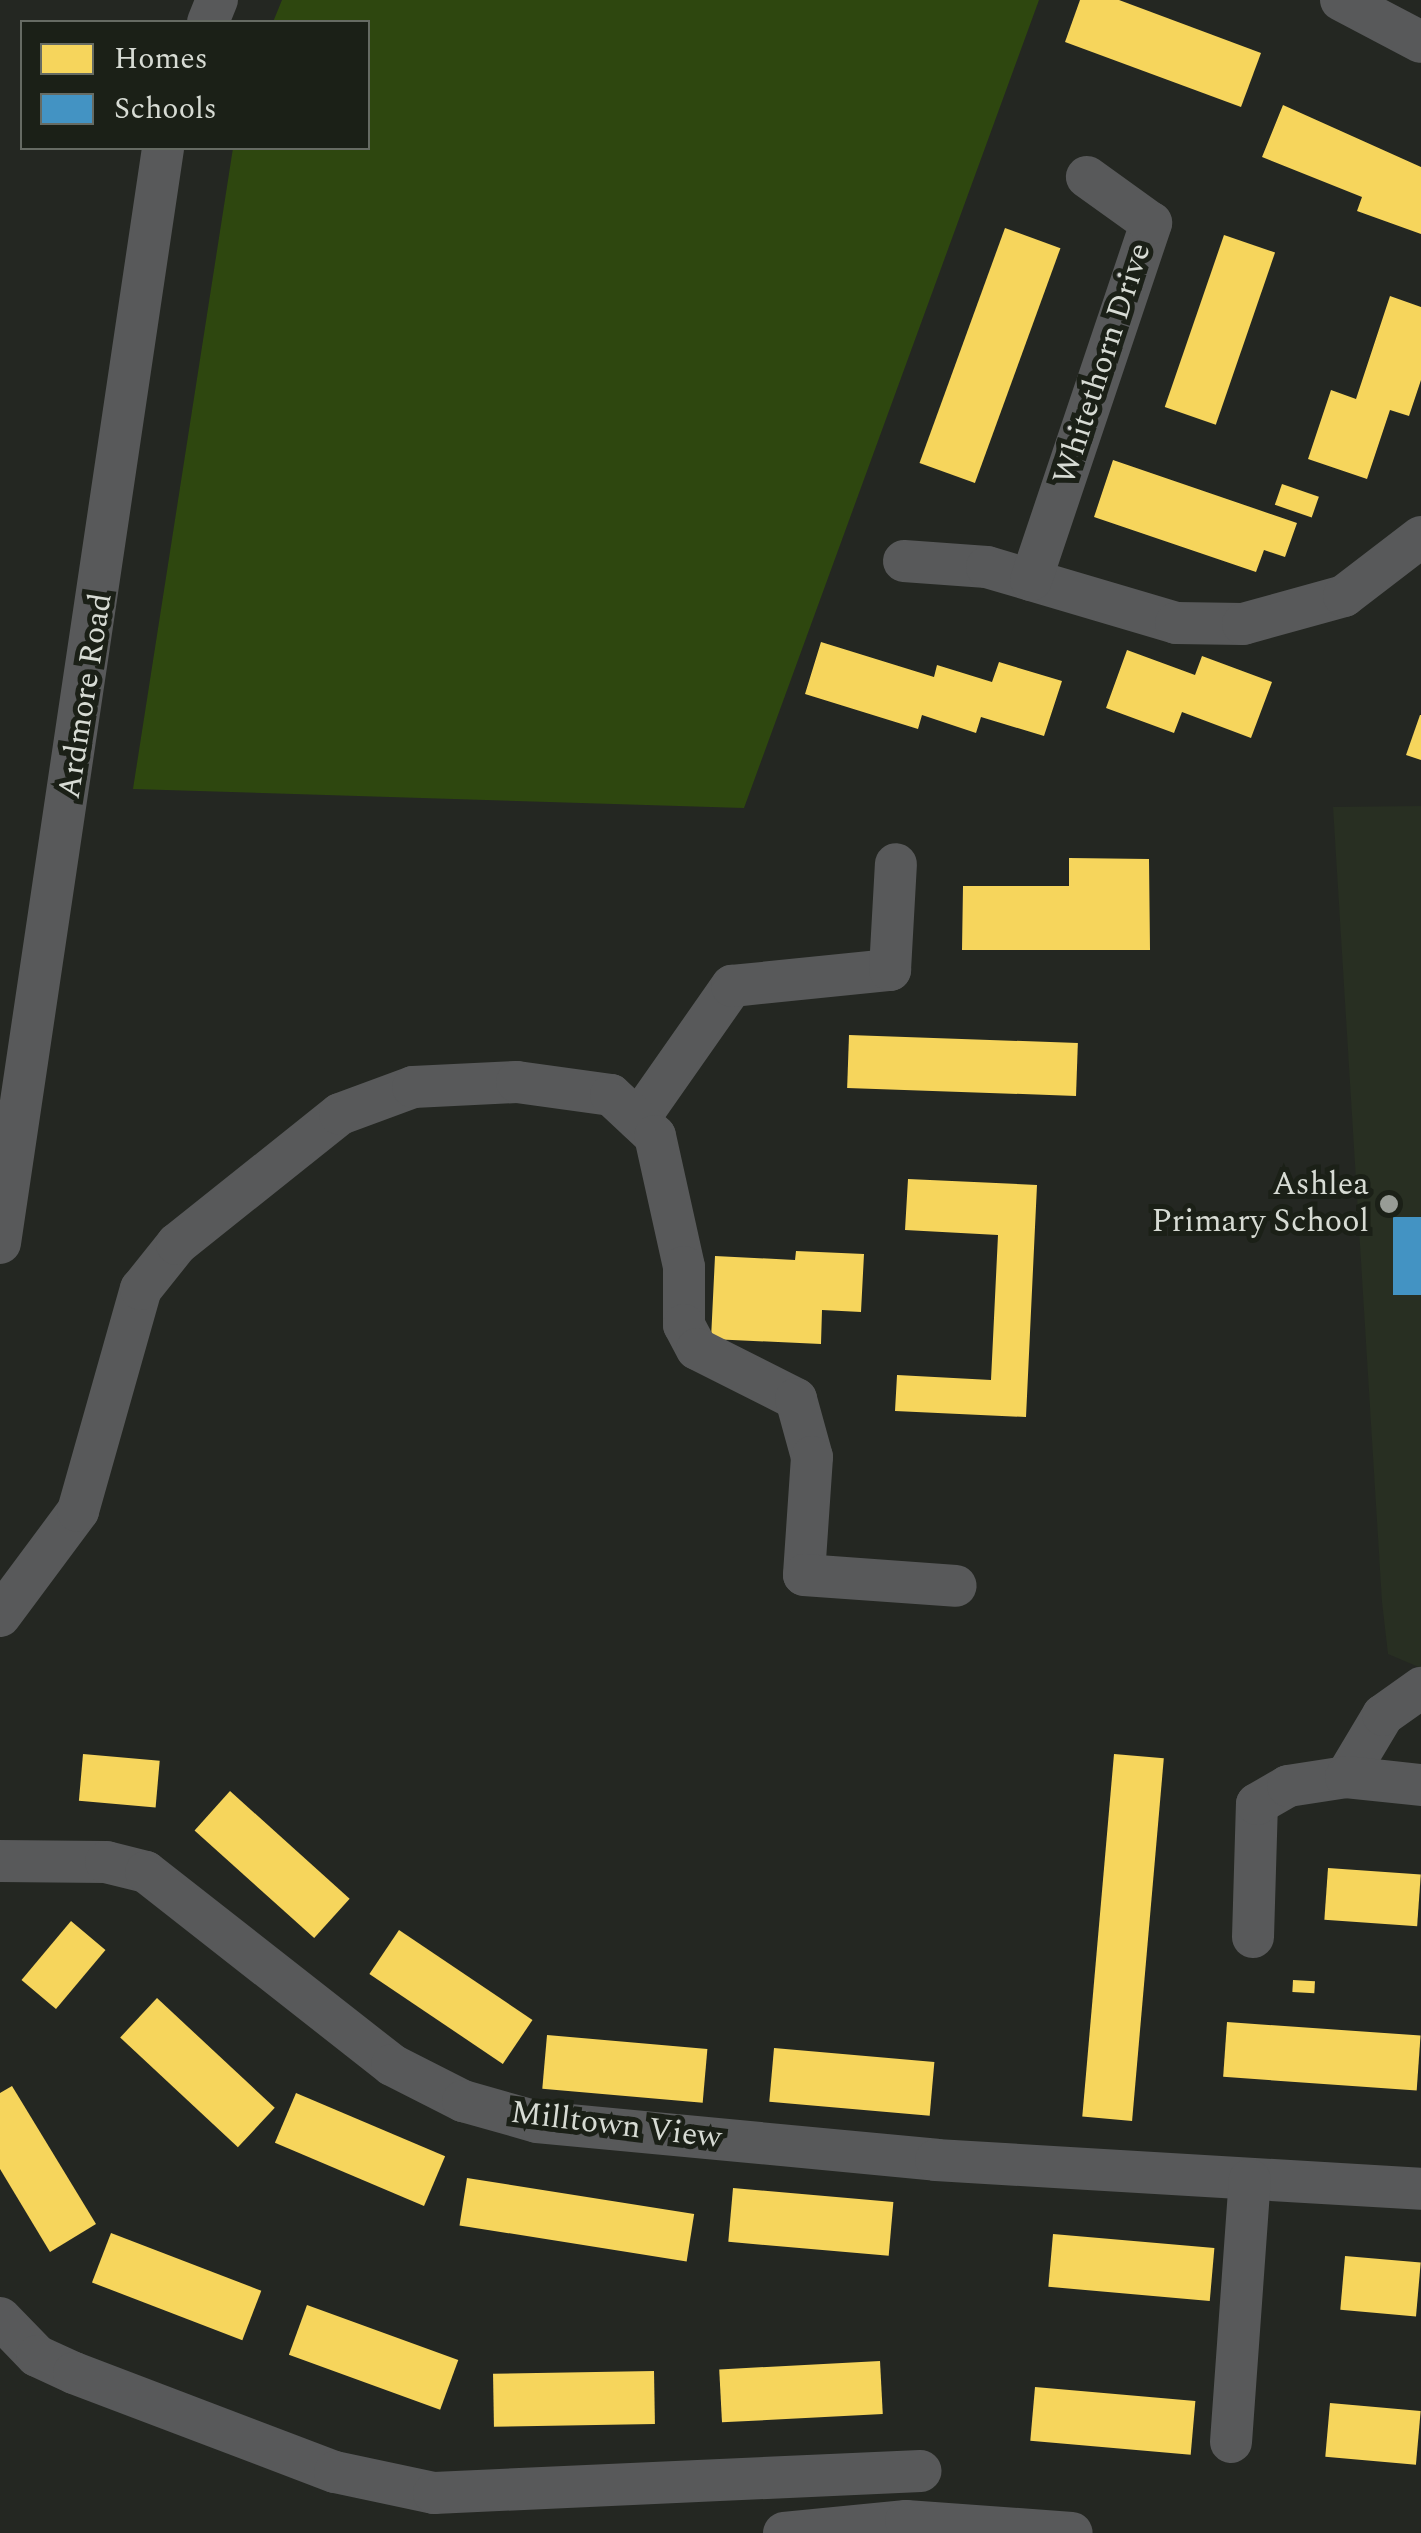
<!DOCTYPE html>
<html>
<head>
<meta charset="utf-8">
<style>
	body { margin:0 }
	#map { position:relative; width:1421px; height:2533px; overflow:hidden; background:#242722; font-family:Spectral,serif }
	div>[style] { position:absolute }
	.built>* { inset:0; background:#282f22 }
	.green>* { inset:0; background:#2e470f }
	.homes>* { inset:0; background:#f6d55c; transform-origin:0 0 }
	.schools>* { inset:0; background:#4393c3; transform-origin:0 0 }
	.minor>* { height:42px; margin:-21px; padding:0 21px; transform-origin:21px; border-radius:21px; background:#58595a }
	.dots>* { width:28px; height:28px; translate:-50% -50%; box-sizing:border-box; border:5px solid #1b2017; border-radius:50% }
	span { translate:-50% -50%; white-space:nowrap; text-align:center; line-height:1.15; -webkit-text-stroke:10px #1b2017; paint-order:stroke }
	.street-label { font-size:32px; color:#d7dbd4 }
	.poi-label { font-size:32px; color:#d7dbd4 }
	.right { translate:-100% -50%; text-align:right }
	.legend { position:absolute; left:20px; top:20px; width:350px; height:130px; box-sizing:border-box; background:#1b2017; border:2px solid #666b63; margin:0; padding:12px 18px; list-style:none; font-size:30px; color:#d7dbd4 }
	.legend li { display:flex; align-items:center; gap:20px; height:50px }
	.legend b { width:50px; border:2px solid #666b63 }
</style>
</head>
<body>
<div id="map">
	<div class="built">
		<div style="clip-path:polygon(1421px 806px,1421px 1668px,1388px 1654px,1382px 1602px,1333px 807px)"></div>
	</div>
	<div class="green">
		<div style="clip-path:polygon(282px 0,1039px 0,744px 808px,133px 789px,233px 148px,368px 148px,368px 22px,273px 22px)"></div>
	</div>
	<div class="homes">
		<div style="clip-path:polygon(1080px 0,1119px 0,1261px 53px,1241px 107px,1065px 42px)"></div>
		<div style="clip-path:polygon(1283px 105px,1421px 167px,1421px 234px,1357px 211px,1362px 197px,1262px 157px)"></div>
		<div style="left:1005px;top:228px;width:59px;height:250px;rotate:20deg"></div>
		<div style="left:1224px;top:235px;width:54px;height:182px;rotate:19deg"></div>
		<div style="clip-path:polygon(1390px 296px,1421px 307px,1421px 380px,1409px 416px,1390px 410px,1367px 479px,1308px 459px,1331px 390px,1356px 399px)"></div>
		<div style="clip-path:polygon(1113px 460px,1297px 523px,1285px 557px,1264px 550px,1256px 572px,1094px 517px)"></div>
		<div style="left:1282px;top:484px;width:39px;height:22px;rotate:19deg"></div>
		<div style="clip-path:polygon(821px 642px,934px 677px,937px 665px,992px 682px,999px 662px,1062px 681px,1044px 736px,981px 717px,976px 733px,922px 715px,918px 729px,805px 694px)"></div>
		<div style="clip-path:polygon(1127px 650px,1195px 675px,1202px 656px,1272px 682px,1251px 738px,1182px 712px,1174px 733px,1106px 708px)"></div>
		<div style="clip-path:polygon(1420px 715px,1421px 715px,1421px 760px,1406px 755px)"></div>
		<div style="clip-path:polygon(1069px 858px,1149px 859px,1150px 950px,962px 950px,963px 886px,1069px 886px)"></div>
		<div style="left:849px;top:1035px;width:229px;height:53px;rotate:2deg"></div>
		<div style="clip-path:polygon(908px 1179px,1037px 1185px,1026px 1417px,895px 1411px,897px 1375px,991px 1380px,998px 1235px,905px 1230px)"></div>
		<div style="clip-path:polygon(796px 1251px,864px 1254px,861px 1312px,822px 1310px,821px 1344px,711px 1339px,715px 1256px,795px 1260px)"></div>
		<div style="left:83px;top:1754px;width:77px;height:47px;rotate:5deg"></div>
		<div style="left:1114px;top:1754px;width:50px;height:364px;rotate:5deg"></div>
		<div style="left:230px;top:1791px;width:161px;height:53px;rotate:42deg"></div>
		<div style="left:1328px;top:1868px;width:93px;height:52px;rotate:4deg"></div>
		<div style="left:71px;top:1921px;width:45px;height:77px;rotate:40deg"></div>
		<div style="left:399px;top:1930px;width:161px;height:53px;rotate:34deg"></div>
		<div style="left:1293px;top:1980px;width:22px;height:12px;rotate:3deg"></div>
		<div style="left:157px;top:1998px;width:161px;height:54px;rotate:43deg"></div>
		<div style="left:1227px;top:2022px;width:194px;height:55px;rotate:4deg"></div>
		<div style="left:547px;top:2035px;width:161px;height:54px;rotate:5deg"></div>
		<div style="left:774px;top:2048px;width:161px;height:54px;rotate:5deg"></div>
		<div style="clip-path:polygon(12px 2086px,96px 2224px,50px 2252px,0 2169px,0 2093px)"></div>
		<div style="left:296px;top:2093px;width:162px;height:54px;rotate:23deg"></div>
		<div style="left:467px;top:2178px;width:230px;height:48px;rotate:9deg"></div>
		<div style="left:733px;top:2188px;width:161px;height:54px;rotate:5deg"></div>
		<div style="left:111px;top:2233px;width:161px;height:53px;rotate:21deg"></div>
		<div style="left:1053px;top:2234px;width:162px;height:53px;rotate:5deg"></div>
		<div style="left:1345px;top:2256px;width:76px;height:54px;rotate:5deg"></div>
		<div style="left:307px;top:2305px;width:161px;height:53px;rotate:20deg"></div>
		<div style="left:880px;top:2361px;width:53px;height:161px;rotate:87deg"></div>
		<div style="left:654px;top:2371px;width:53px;height:161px;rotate:89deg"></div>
		<div style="left:1035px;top:2387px;width:161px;height:54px;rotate:5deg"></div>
		<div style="left:1330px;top:2403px;width:91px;height:54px;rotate:5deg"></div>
	</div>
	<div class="schools">
		<div style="left:1421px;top:1217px;width:78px;height:28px;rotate:90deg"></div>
	</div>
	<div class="minor">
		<div style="left:1341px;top:0;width:90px;rotate:27.7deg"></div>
		<div style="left:208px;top:22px;width:24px;rotate:-68deg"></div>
		<div style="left:904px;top:561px;width:83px;rotate:4.1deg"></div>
		<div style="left:987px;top:567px;width:197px;rotate:16.5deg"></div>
		<div style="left:1176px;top:623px;width:67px;rotate:0.9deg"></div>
		<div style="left:1243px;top:624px;width:105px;rotate:-15.5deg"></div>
		<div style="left:1344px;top:596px;width:97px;rotate:-37.5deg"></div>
		<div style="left:1031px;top:580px;width:377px;rotate:-71.4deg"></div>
		<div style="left:1151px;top:223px;width:79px;rotate:-144.3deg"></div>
		<div style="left:638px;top:1120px;width:164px;rotate:-55deg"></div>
		<div style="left:732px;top:986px;width:159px;rotate:-5.8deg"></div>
		<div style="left:890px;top:970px;width:106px;rotate:-86.8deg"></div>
		<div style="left:0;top:1243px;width:1107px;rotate:-81.53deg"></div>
		<div style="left:0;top:1616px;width:131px;rotate:-53.4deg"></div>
		<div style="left:78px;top:1511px;width:231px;rotate:-74.2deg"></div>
		<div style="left:141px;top:1289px;width:58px;rotate:-51.3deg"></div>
		<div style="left:177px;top:1244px;width:208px;rotate:-38.6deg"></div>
		<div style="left:340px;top:1114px;width:78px;rotate:-20.3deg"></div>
		<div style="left:413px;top:1087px;width:104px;rotate:-2.8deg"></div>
		<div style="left:517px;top:1082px;width:95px;rotate:7.9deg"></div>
		<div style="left:611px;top:1095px;width:60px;rotate:43deg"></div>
		<div style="left:655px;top:1136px;width:134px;rotate:77.5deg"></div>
		<div style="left:684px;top:1267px;width:58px;rotate:90deg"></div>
		<div style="left:684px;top:1325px;width:27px;rotate:62deg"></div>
		<div style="left:697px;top:1349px;width:111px;rotate:26.8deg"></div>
		<div style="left:796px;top:1399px;width:60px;rotate:74.6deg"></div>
		<div style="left:812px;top:1457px;width:118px;rotate:93.9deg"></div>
		<div style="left:804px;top:1575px;width:152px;rotate:4.1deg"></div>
		<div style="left:1346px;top:1777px;width:72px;rotate:-59.2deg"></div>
		<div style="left:1383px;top:1715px;width:47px;rotate:-35.4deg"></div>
		<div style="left:0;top:1861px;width:106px;rotate:0.5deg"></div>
		<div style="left:106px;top:1862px;width:41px;rotate:14deg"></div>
		<div style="left:146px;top:1872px;width:313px;rotate:38.1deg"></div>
		<div style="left:392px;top:2065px;width:80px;rotate:26.9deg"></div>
		<div style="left:463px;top:2101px;width:77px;rotate:15.8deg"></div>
		<div style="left:537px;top:2122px;width:401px;rotate:5.4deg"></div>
		<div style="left:936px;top:2160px;width:486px;rotate:3.4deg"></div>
		<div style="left:1253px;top:1937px;width:133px;rotate:-88.3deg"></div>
		<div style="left:1257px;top:1804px;width:36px;rotate:-30deg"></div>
		<div style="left:1288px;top:1786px;width:59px;rotate:-8.8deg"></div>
		<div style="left:1346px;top:1777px;width:75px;rotate:6.1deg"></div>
		<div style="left:0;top:2318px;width:53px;rotate:45.8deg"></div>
		<div style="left:37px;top:2356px;width:41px;rotate:24.7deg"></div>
		<div style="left:74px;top:2373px;width:279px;rotate:20.8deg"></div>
		<div style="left:335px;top:2472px;width:101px;rotate:12deg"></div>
		<div style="left:434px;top:2493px;width:487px;rotate:-2.6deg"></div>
		<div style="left:1231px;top:2442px;width:263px;rotate:-85.9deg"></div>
		<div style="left:784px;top:2533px;width:123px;rotate:-5.6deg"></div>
		<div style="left:906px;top:2521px;width:166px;rotate:4.1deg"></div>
	</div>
	<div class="dots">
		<div style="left:1389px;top:1204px;background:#989c96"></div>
	</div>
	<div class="street-label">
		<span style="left:1103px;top:364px;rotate:-72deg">Whitethorn Drive</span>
		<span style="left:86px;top:696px;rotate:-81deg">Ardmore Road</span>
		<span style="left:616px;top:2126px;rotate:7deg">Milltown View</span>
	</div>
	<div class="poi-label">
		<span class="right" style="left:1369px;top:1204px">Ashlea<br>Primary School</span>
	</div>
	<ul class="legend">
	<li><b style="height:28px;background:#f6d55c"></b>Homes</li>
	<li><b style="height:28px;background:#4393c3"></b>Schools</li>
	</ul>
</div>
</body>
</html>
